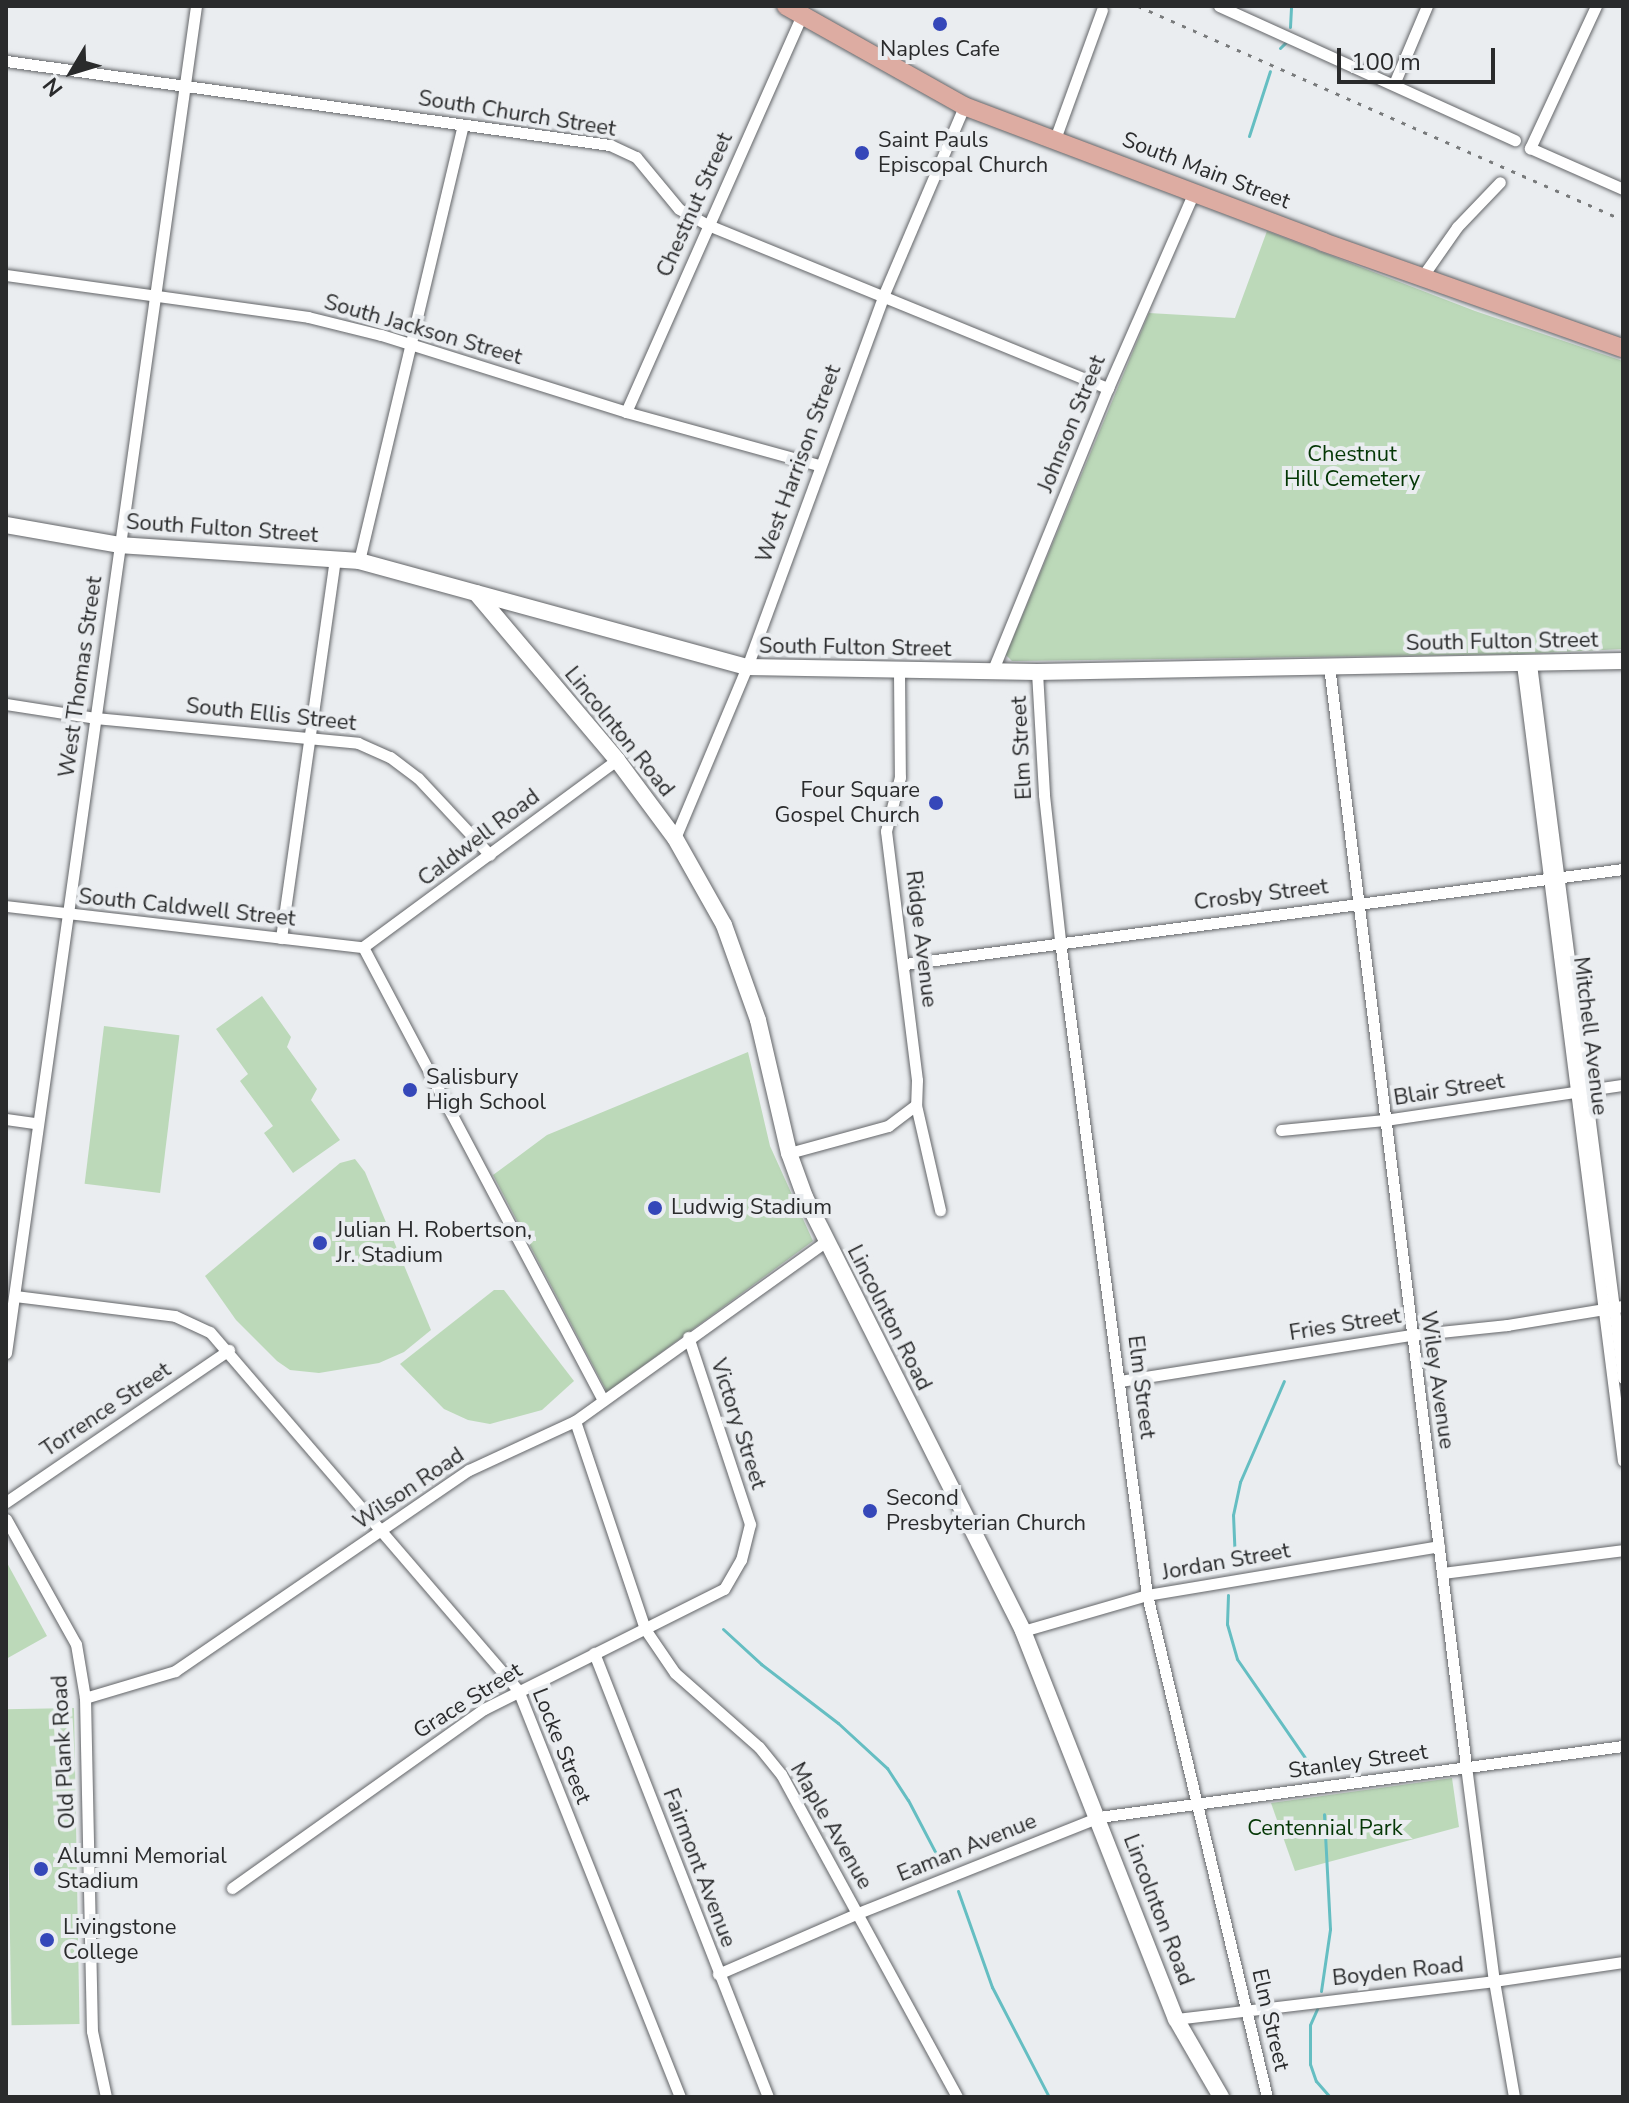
<!DOCTYPE html>
<html>
<head>
<meta charset="utf-8">
<style>
	body { margin:0 }
	#map { position:relative; width:1629px; height:2103px; overflow:hidden; background:#eaedf0; font-family:"Nunito Sans",sans-serif }
	div>[style] { position:absolute }
	.green>* { inset:0; background:#bcd9b9; transform-origin:0 0 }
	.stream>* { height:3px; margin:-1.5px; padding:0 1.5px; transform-origin:1.5px; border-radius:1.5px; background:#65bec2 }
	.roads { filter:drop-shadow(0 0 2px #636568) drop-shadow(0 0 2px #636568) }
	.street>* { height:11px; margin:-5.5px; padding:0 5.5px; transform-origin:5.5px; border-radius:5.5px; background:#fff }
	.secondary>* { height:16px; margin:-8px; padding:0 8px; transform-origin:8px; border-radius:8px; background:#fff }
	.primary>* { height:18px; margin:-9px; padding:0 9px; transform-origin:9px; border-radius:9px; background:#ddaca2 }
	.rail>* { height:3px; margin-top:-1.5px; transform-origin:0; background:repeating-linear-gradient(90deg,#787a7b 0 4px,transparent 0 12px) }
	.dots>* { width:22px; height:22px; translate:-50% -50%; box-sizing:border-box; border:4px solid #eaedf0; border-radius:50% }
	span { translate:-50% -50%; white-space:nowrap; text-align:center; line-height:1.15; -webkit-text-stroke:8px #eaedf0; paint-order:stroke }
	.poi-label { font-size:22px; color:#2a2b2c }
	.left { translate:0 -50%; text-align:left }
	.right { translate:-100% -50%; text-align:right }
	.street-label { font-size:22px; color:#2a2b2c }
	.park-label { font-size:22px; color:#043705 }
	.frame { position:absolute; inset:0; border:8px solid #2a2b2c; pointer-events:none }
	.north { position:absolute; left:32px; top:32px; width:80px; height:80px; -webkit-text-stroke:6px #eaedf0; paint-order:stroke; rotate:232deg; font-size:22px; font-weight:700; line-height:32px; text-align:center; color:#2a2b2c }
	.north::after { content:''; display:block; margin:auto; width:28px; height:36px; background:#2a2b2c; clip-path:polygon(50% 0,100% 100%,50% 72%,0 100%) }
	.scale { position:absolute; left:1337px; top:48px; width:158px; height:36px; box-sizing:border-box; border:4px solid #2a2b2c; border-top:0; padding-left:10px; font-size:24px; line-height:28px; white-space:nowrap; color:#2a2b2c; -webkit-text-stroke:6px #eaedf0; paint-order:stroke }
</style>
</head>
<body>
<div id="map">
	<div class="green">
		<div style="clip-path:polygon(1267px 231px,1475px 311px,1623px 361px,1623px 649px,1521px 654px,1012px 661px,1006px 655px,1149px 313px,1235px 318px)"></div>
		<div style="clip-path:polygon(262px 996px,291px 1037px,287px 1047px,317px 1089px,311px 1100px,340px 1140px,293px 1173px,264px 1133px,273px 1126px,240px 1081px,248px 1074px,216px 1029px)"></div>
		<div style="left:104px;top:1026px;width:76px;height:159px;rotate:7deg"></div>
		<div style="clip-path:polygon(748px 1052px,770px 1146px,813px 1241px,607px 1392px,493px 1175px,547px 1135px)"></div>
		<div style="clip-path:polygon(355px 1159px,365px 1172px,431px 1330px,404px 1352px,379px 1363px,319px 1373px,290px 1370px,277px 1361px,236px 1320px,205px 1276px,340px 1163px)"></div>
		<div style="clip-path:polygon(494px 1290px,504px 1290px,574px 1381px,542px 1410px,490px 1424px,468px 1420px,444px 1409px,400px 1364px)"></div>
		<div style="clip-path:polygon(6px 1561px,47px 1636px,6px 1659px)"></div>
		<div style="left:74px;top:1708px;width:316px;height:68px;rotate:89deg"></div>
		<div style="clip-path:polygon(1452px 1778px,1459px 1827px,1295px 1871px,1271px 1803px)"></div>
	</div>
	<div class="stream">
		<div style="left:1290px;top:27px;width:21px;rotate:-87deg"></div>
		<div style="left:1280px;top:48px;width:8px;rotate:-45deg"></div>
		<div style="left:1249px;top:136px;width:68px;rotate:-72.1deg"></div>
		<div style="left:1235px;top:1562px;width:47px;rotate:-92.4deg"></div>
		<div style="left:1233px;top:1515px;width:34px;rotate:-78deg"></div>
		<div style="left:1240px;top:1482px;width:110px;rotate:-66.5deg"></div>
		<div style="left:1228px;top:1595px;width:29px;rotate:92deg"></div>
		<div style="left:1227px;top:1624px;width:36px;rotate:74deg"></div>
		<div style="left:1237px;top:1659px;width:134px;rotate:55.4deg"></div>
		<div style="left:723px;top:1629px;width:52px;rotate:42.6deg"></div>
		<div style="left:761px;top:1664px;width:97px;rotate:37.5deg"></div>
		<div style="left:838px;top:1723px;width:67px;rotate:42.6deg"></div>
		<div style="left:887px;top:1768px;width:38px;rotate:57deg"></div>
		<div style="left:908px;top:1800px;width:71px;rotate:62.4deg"></div>
		<div style="left:958px;top:1891px;width:102px;rotate:70.5deg"></div>
		<div style="left:992px;top:1987px;width:124px;rotate:62.6deg"></div>
		<div style="left:1321px;top:1991px;width:63px;rotate:-81.7deg"></div>
		<div style="left:1330px;top:1929px;width:115px;rotate:-93deg"></div>
		<div style="left:1317px;top:2009px;width:17px;rotate:114deg"></div>
		<div style="left:1310px;top:2025px;width:39px;rotate:90deg"></div>
		<div style="left:1310px;top:2064px;width:18px;rotate:71deg"></div>
		<div style="left:1316px;top:2081px;width:21px;rotate:49deg"></div>
	</div>
	<div class="roads">
		<div class="street">
			<div style="left:1219px;top:6px;width:325px;rotate:24.4deg"></div>
			<div style="left:1596px;top:6px;width:157px;rotate:114.9deg"></div>
			<div style="left:1530px;top:148px;width:102px;rotate:23.8deg"></div>
			<div style="left:6px;top:61px;width:610px;rotate:7.92deg"></div>
			<div style="left:610px;top:145px;width:29px;rotate:25deg"></div>
			<div style="left:636px;top:157px;width:67px;rotate:50.4deg"></div>
			<div style="left:679px;top:209px;width:33px;rotate:29deg"></div>
			<div style="left:708px;top:225px;width:432px;rotate:22.2deg"></div>
			<div style="left:1394px;top:84px;width:85px;rotate:-67.1deg"></div>
			<div style="left:1055px;top:139px;width:137px;rotate:-70deg"></div>
			<div style="left:6px;top:275px;width:305px;rotate:7.9deg"></div>
			<div style="left:308px;top:317px;width:75px;rotate:13.9deg"></div>
			<div style="left:381px;top:335px;width:257px;rotate:17.4deg"></div>
			<div style="left:626px;top:412px;width:200px;rotate:15.4deg"></div>
			<div style="left:1422px;top:277px;width:61px;rotate:-55deg"></div>
			<div style="left:1457px;top:227px;width:62px;rotate:-46.3deg"></div>
			<div style="left:626px;top:412px;width:434px;rotate:-66.1deg"></div>
			<div style="left:359px;top:561px;width:448px;rotate:-76.6deg"></div>
			<div style="left:1522px;top:664px;width:803px;rotate:82.78deg"></div>
			<div style="left:1531px;top:664px;width:720px;rotate:82.66deg"></div>
			<div style="left:1329px;top:666px;width:1108px;rotate:82.9deg"></div>
			<div style="left:1466px;top:1766px;width:217px;rotate:82.6deg"></div>
			<div style="left:1494px;top:1981px;width:118px;rotate:80.2deg"></div>
			<div style="left:899px;top:672px;width:105px;rotate:89.5deg"></div>
			<div style="left:900px;top:777px;width:56px;rotate:104.5deg"></div>
			<div style="left:886px;top:831px;width:251px;rotate:82.9deg"></div>
			<div style="left:917px;top:1080px;width:25px;rotate:92deg"></div>
			<div style="left:916px;top:1105px;width:108px;rotate:77.1deg"></div>
			<div style="left:992px;top:672px;width:307px;rotate:-67.8deg"></div>
			<div style="left:1108px;top:388px;width:214px;rotate:-66.3deg"></div>
			<div style="left:1037px;top:672px;width:123px;rotate:86.7deg"></div>
			<div style="left:1044px;top:795px;width:147px;rotate:83.7deg"></div>
			<div style="left:1060px;top:941px;width:660px;rotate:82.42deg"></div>
			<div style="left:1147px;top:1595px;width:516px;rotate:76.56deg"></div>
			<div style="left:6px;top:704px;width:90px;rotate:8.9deg"></div>
			<div style="left:95px;top:718px;width:264px;rotate:5.4deg"></div>
			<div style="left:358px;top:743px;width:35px;rotate:24deg"></div>
			<div style="left:390px;top:757px;width:35px;rotate:37deg"></div>
			<div style="left:418px;top:778px;width:105px;rotate:46.9deg"></div>
			<div style="left:675px;top:838px;width:186px;rotate:-67.2deg"></div>
			<div style="left:747px;top:667px;width:397px;rotate:-69.8deg"></div>
			<div style="left:884px;top:294px;width:204px;rotate:-66.9deg"></div>
			<div style="left:6px;top:906px;width:359px;rotate:6.6deg"></div>
			<div style="left:363px;top:947px;width:315px;rotate:-36.4deg"></div>
			<div style="left:281px;top:938px;width:384px;rotate:-81.9deg"></div>
			<div style="left:363px;top:947px;width:513px;rotate:62.09deg"></div>
			<div style="left:905px;top:964px;width:724px;rotate:-7.54deg"></div>
			<div style="left:6px;top:1119px;width:30px;rotate:8deg"></div>
			<div style="left:1281px;top:1130px;width:104px;rotate:-5.5deg"></div>
			<div style="left:1385px;top:1120px;width:241px;rotate:-8.4deg"></div>
			<div style="left:789px;top:1153px;width:103px;rotate:-15.3deg"></div>
			<div style="left:888px;top:1126px;width:35px;rotate:-37deg"></div>
			<div style="left:15px;top:1296px;width:161px;rotate:7.1deg"></div>
			<div style="left:175px;top:1316px;width:38px;rotate:25deg"></div>
			<div style="left:210px;top:1332px;width:472px;rotate:49.3deg"></div>
			<div style="left:518px;top:1690px;width:438px;rotate:68.3deg"></div>
			<div style="left:6px;top:1353px;width:1360px;rotate:-81.97deg"></div>
			<div style="left:1120px;top:1381px;width:295px;rotate:-9deg"></div>
			<div style="left:1411px;top:1335px;width:97px;rotate:-5.9deg"></div>
			<div style="left:1507px;top:1325px;width:118px;rotate:-9.3deg"></div>
			<div style="left:575px;top:1421px;width:219px;rotate:71.4deg"></div>
			<div style="left:645px;top:1629px;width:53px;rotate:55.7deg"></div>
			<div style="left:675px;top:1673px;width:112px;rotate:41.4deg"></div>
			<div style="left:759px;top:1747px;width:35px;rotate:51deg"></div>
			<div style="left:781px;top:1774px;width:368px;rotate:61.4deg"></div>
			<div style="left:6px;top:1502px;width:270px;rotate:-34.3deg"></div>
			<div style="left:6px;top:1519px;width:143px;rotate:60.8deg"></div>
			<div style="left:76px;top:1644px;width:55px;rotate:80.5deg"></div>
			<div style="left:85px;top:1698px;width:333px;rotate:88.8deg"></div>
			<div style="left:92px;top:2031px;width:67px;rotate:78deg"></div>
			<div style="left:1442px;top:1573px;width:182px;rotate:-7.2deg"></div>
			<div style="left:1023px;top:1631px;width:129px;rotate:-16.2deg"></div>
			<div style="left:1147px;top:1595px;width:296px;rotate:-9.5deg"></div>
			<div style="left:594px;top:1653px;width:477px;rotate:68.6deg"></div>
			<div style="left:85px;top:1698px;width:94px;rotate:-16.7deg"></div>
			<div style="left:175px;top:1671px;width:356px;rotate:-34.4deg"></div>
			<div style="left:469px;top:1470px;width:117px;rotate:-24.8deg"></div>
			<div style="left:575px;top:1421px;width:307px;rotate:-35.6deg"></div>
			<div style="left:232px;top:1888px;width:309px;rotate:-35.4deg"></div>
			<div style="left:484px;top:1709px;width:268px;rotate:-26.6deg"></div>
			<div style="left:724px;top:1589px;width:34px;rotate:-60deg"></div>
			<div style="left:741px;top:1560px;width:37px;rotate:-76deg"></div>
			<div style="left:750px;top:1524px;width:197px;rotate:-108.3deg"></div>
			<div style="left:718px;top:1974px;width:153px;rotate:-23.5deg"></div>
			<div style="left:858px;top:1913px;width:259px;rotate:-21.7deg"></div>
			<div style="left:1099px;top:1817px;width:529px;rotate:-7.72deg"></div>
			<div style="left:1176px;top:2019px;width:320px;rotate:-6.8deg"></div>
			<div style="left:1494px;top:1981px;width:130px;rotate:-8.4deg"></div>
		</div>
		<div class="secondary">
			<div style="left:6px;top:525px;width:115px;rotate:10deg"></div>
			<div style="left:119px;top:545px;width:241px;rotate:3.8deg"></div>
			<div style="left:359px;top:561px;width:402px;rotate:15.3deg"></div>
			<div style="left:747px;top:667px;width:290px;rotate:1deg"></div>
			<div style="left:1037px;top:672px;width:586px;rotate:-1.08deg"></div>
			<div style="left:476px;top:593px;width:219px;rotate:49.8deg"></div>
			<div style="left:617px;top:760px;width:97px;rotate:53.4deg"></div>
			<div style="left:675px;top:838px;width:100px;rotate:60.6deg"></div>
			<div style="left:724px;top:925px;width:101px;rotate:70.3deg"></div>
			<div style="left:758px;top:1020px;width:137px;rotate:76.9deg"></div>
			<div style="left:789px;top:1153px;width:47px;rotate:70deg"></div>
			<div style="left:805px;top:1197px;width:486px;rotate:63.3deg"></div>
			<div style="left:1023px;top:1631px;width:417px;rotate:68.5deg"></div>
			<div style="left:1176px;top:2019px;width:90px;rotate:60deg"></div>
		</div>
		<div class="primary">
			<div style="left:786px;top:6px;width:204px;rotate:29.3deg"></div>
			<div style="left:964px;top:106px;width:384px;rotate:20.7deg"></div>
			<div style="left:1323px;top:242px;width:318px;rotate:19.5deg"></div>
		</div>
	</div>
	<div class="rail">
		<div style="left:1138px;top:6px;width:530px;rotate:23.81deg"></div>
	</div>
	<div class="dots">
		<div style="left:940px;top:24px;background:#3547b9"></div>
		<div style="left:862px;top:153px;background:#3547b9"></div>
		<div style="left:936px;top:803px;background:#3547b9"></div>
		<div style="left:410px;top:1090px;background:#3547b9"></div>
		<div style="left:655px;top:1208px;background:#3547b9"></div>
		<div style="left:320px;top:1243px;background:#3547b9"></div>
		<div style="left:870px;top:1511px;background:#3547b9"></div>
		<div style="left:41px;top:1869px;background:#3547b9"></div>
		<div style="left:47px;top:1940px;background:#3547b9"></div>
	</div>
	<div class="poi-label">
		<span style="left:940px;top:50px">Naples Cafe</span>
		<span class="left" style="left:878px;top:153px">Saint Pauls<br>Episcopal Church</span>
		<span class="right" style="left:920px;top:803px">Four Square<br>Gospel Church</span>
		<span class="left" style="left:426px;top:1090px">Salisbury<br>High School</span>
		<span class="left" style="left:671px;top:1208px">Ludwig Stadium</span>
		<span class="left" style="left:336px;top:1243px">Julian H. Robertson,<br>Jr. Stadium</span>
		<span class="left" style="left:886px;top:1511px">Second<br>Presbyterian Church</span>
		<span class="left" style="left:57px;top:1869px">Alumni Memorial<br>Stadium</span>
		<span class="left" style="left:63px;top:1940px">Livingstone<br>College</span>
	</div>
	<div class="street-label">
		<span style="left:517px;top:114px;rotate:9deg">South Church Street</span>
		<span style="left:1206px;top:171px;rotate:21deg">South Main Street</span>
		<span style="left:695px;top:205px;rotate:-66deg">Chestnut Street</span>
		<span style="left:423px;top:330px;rotate:16deg">South Jackson Street</span>
		<span style="left:1072px;top:424px;rotate:-68deg">Johnson Street</span>
		<span style="left:799px;top:464px;rotate:-70deg">West Harrison Street</span>
		<span style="left:222px;top:529px;rotate:4deg">South Fulton Street</span>
		<span style="left:1502px;top:642px;rotate:-1deg">South Fulton Street</span>
		<span style="left:855px;top:648px;rotate:1deg">South Fulton Street</span>
		<span style="left:81px;top:677px;rotate:-82deg">West Thomas Street</span>
		<span style="left:271px;top:715px;rotate:6deg">South Ellis Street</span>
		<span style="left:619px;top:732px;rotate:51deg">Lincolnton Road</span>
		<span style="left:1022px;top:748px;rotate:-93deg">Elm Street</span>
		<span style="left:479px;top:838px;rotate:-37deg">Caldwell Road</span>
		<span style="left:1261px;top:895px;rotate:-7deg">Crosby Street</span>
		<span style="left:187px;top:908px;rotate:6deg">South Caldwell Street</span>
		<span style="left:921px;top:939px;rotate:83deg">Ridge Avenue</span>
		<span style="left:1590px;top:1036px;rotate:83deg">Mitchell Avenue</span>
		<span style="left:1449px;top:1090px;rotate:-9deg">Blair Street</span>
		<span style="left:889px;top:1318px;rotate:63deg">Lincolnton Road</span>
		<span style="left:1345px;top:1325px;rotate:-9deg">Fries Street</span>
		<span style="left:1437px;top:1380px;rotate:82deg">Wiley Avenue</span>
		<span style="left:1141px;top:1387px;rotate:83deg">Elm Street</span>
		<span style="left:106px;top:1410px;rotate:-34deg">Torrence Street</span>
		<span style="left:738px;top:1424px;rotate:72deg">Victory Street</span>
		<span style="left:409px;top:1489px;rotate:-34deg">Wilson Road</span>
		<span style="left:1226px;top:1562px;rotate:-10deg">Jordan Street</span>
		<span style="left:468px;top:1701px;rotate:-32deg">Grace Street</span>
		<span style="left:561px;top:1746px;rotate:68deg">Locke Street</span>
		<span style="left:64px;top:1752px;rotate:-93deg">Old Plank Road</span>
		<span style="left:1358px;top:1762px;rotate:-8deg">Stanley Street</span>
		<span style="left:831px;top:1826px;rotate:60deg">Maple Avenue</span>
		<span style="left:967px;top:1848px;rotate:-22deg">Eaman Avenue</span>
		<span style="left:699px;top:1868px;rotate:69deg">Fairmont Avenue</span>
		<span style="left:1158px;top:1910px;rotate:69deg">Lincolnton Road</span>
		<span style="left:1398px;top:1972px;rotate:-6deg">Boyden Road</span>
		<span style="left:1270px;top:2020px;rotate:77deg">Elm Street</span>
	</div>
	<div class="park-label">
		<span style="left:1352px;top:467px">Chestnut<br>Hill Cemetery</span>
		<span style="left:1325px;top:1829px">Centennial Park</span>
	</div>
	<div class="frame"></div>
	<div class="north">N</div>
	<div class="scale">100 m</div>
</div>
</body>
</html>
